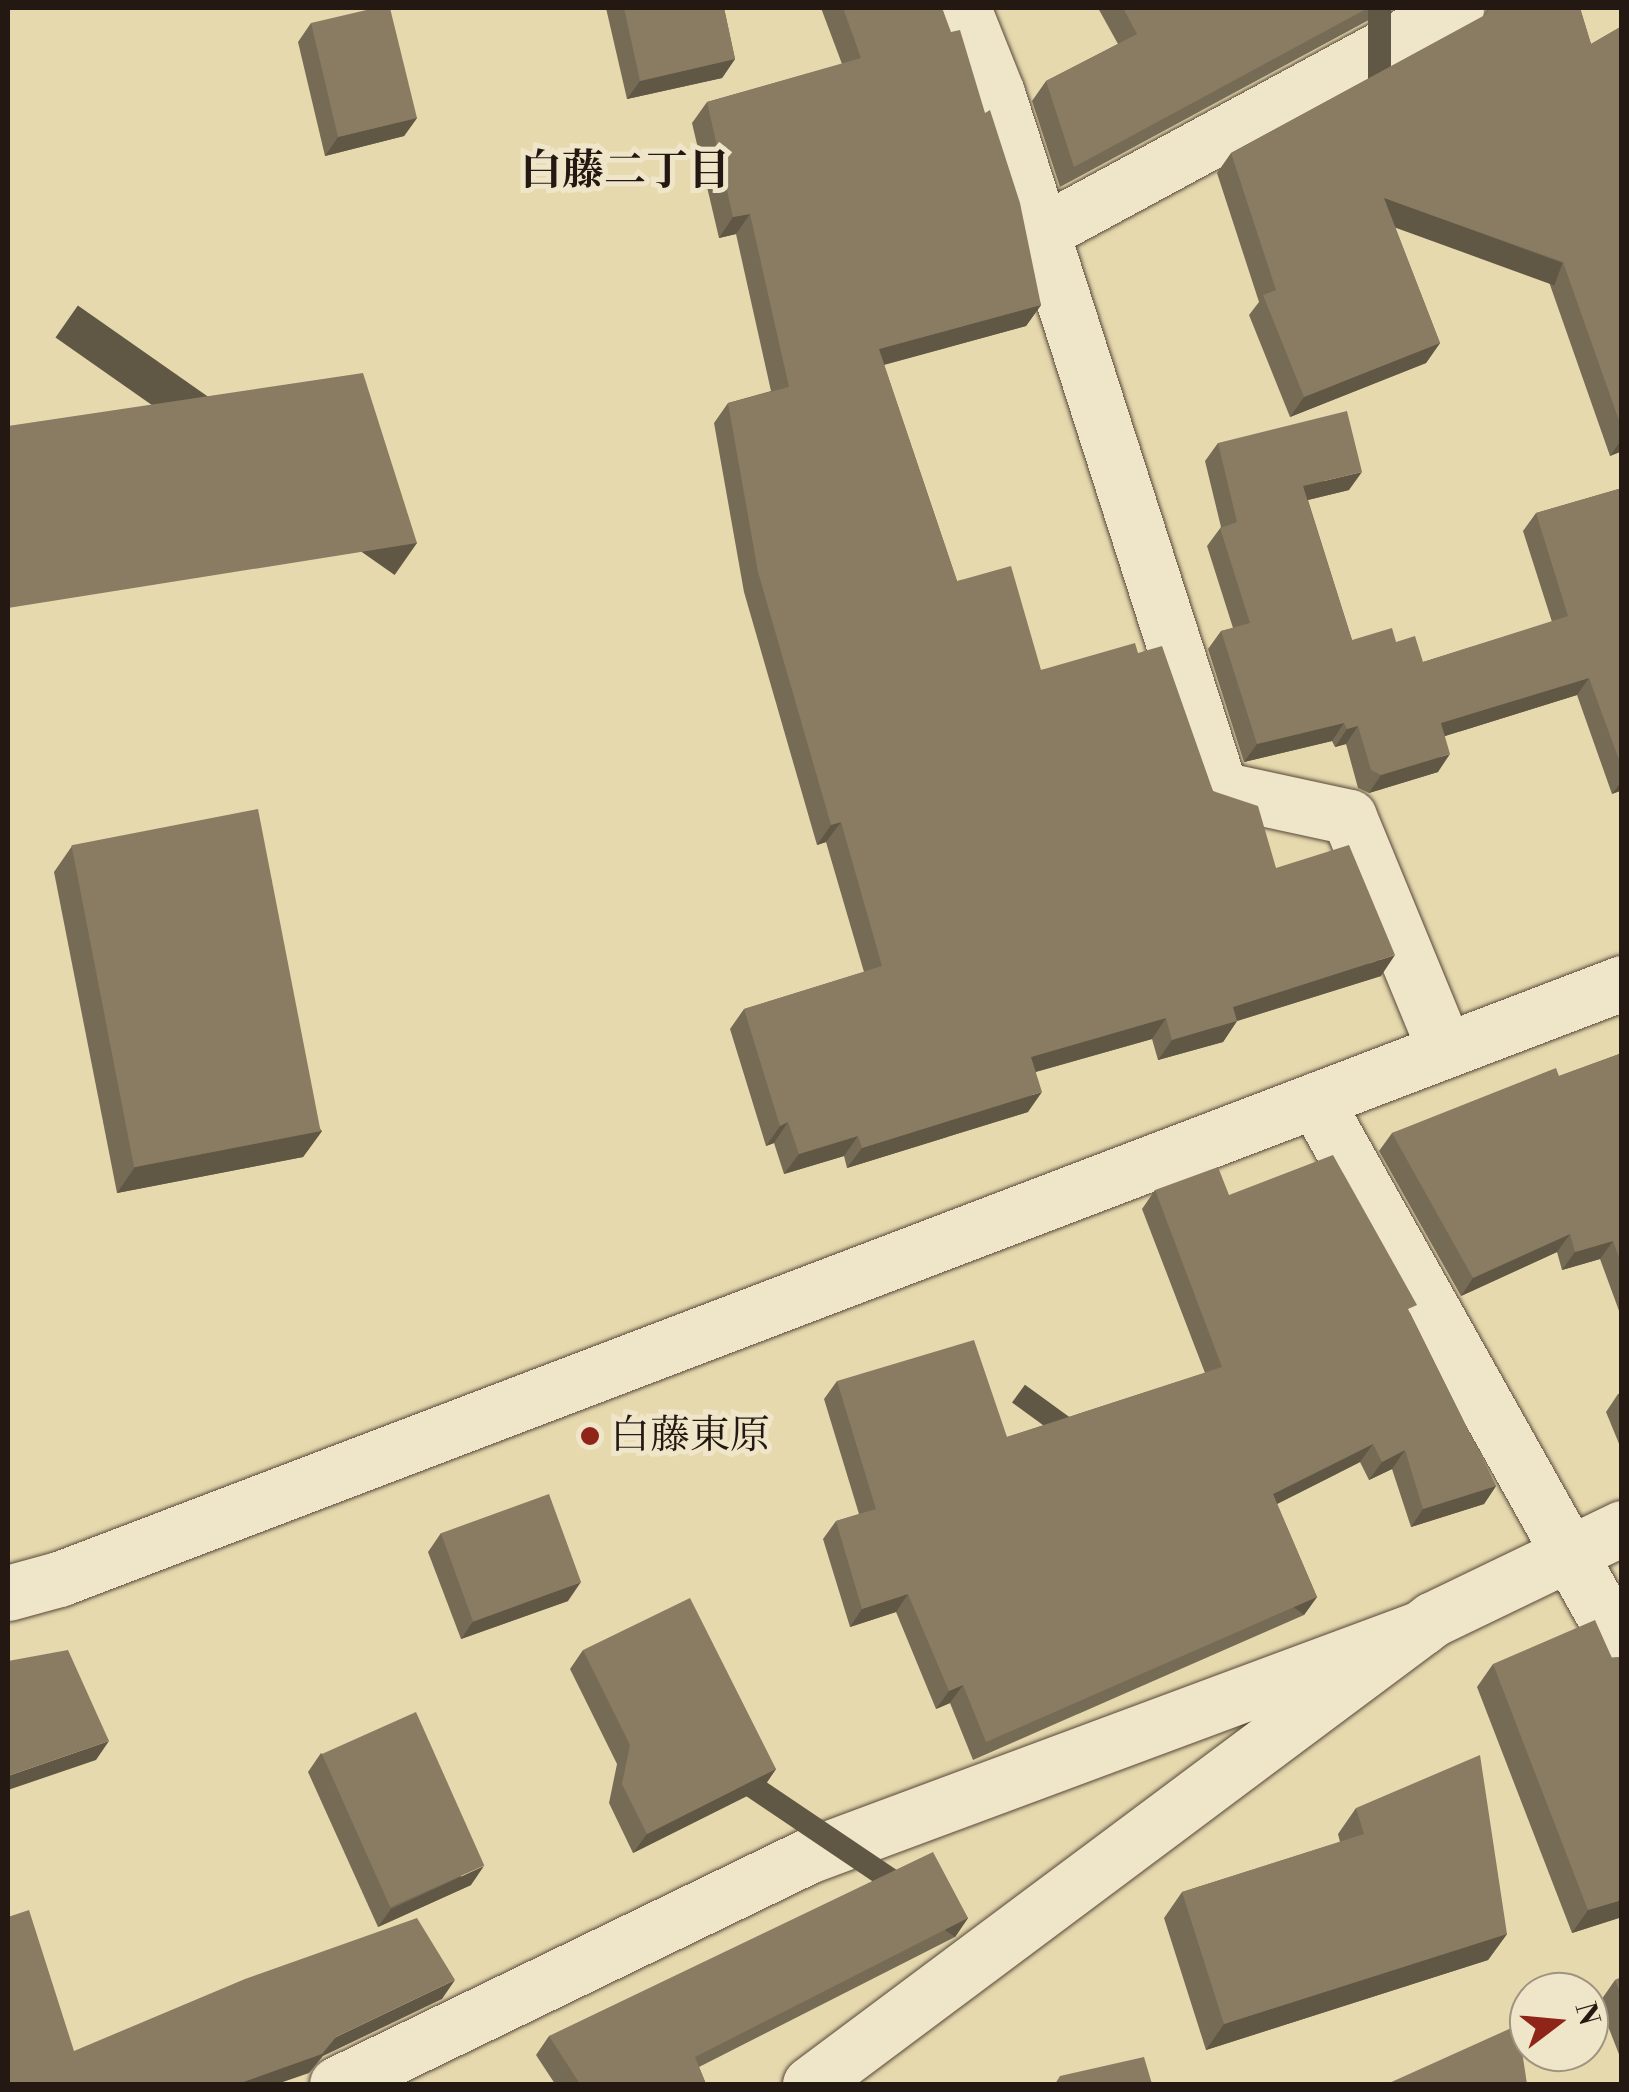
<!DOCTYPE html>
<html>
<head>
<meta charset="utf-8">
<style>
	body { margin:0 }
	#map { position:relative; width:1629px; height:2092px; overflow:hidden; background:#e7d9ae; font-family:"Libre Bodoni","Noto Serif JP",serif }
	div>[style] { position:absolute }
	.roads { filter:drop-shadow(0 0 2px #554839) drop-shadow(0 0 2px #554839) }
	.minor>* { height:55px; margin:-27.5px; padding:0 27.5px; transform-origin:27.5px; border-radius:27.5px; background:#efe6ca }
	.tertiary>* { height:55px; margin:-27.5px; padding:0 27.5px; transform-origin:27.5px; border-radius:27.5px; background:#efe6ca }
	.wall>* { inset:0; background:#766b55 }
	.shaded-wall>* { inset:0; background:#605745; transform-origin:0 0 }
	.building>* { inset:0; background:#897c63; transform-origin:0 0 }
	.dots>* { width:28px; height:28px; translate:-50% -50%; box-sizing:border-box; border:5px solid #efe6ca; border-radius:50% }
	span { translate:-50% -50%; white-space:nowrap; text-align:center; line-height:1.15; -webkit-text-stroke:10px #efe6ca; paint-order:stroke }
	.poi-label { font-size:40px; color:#241812 }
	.left { translate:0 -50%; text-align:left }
	.neighbourhood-label { font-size:42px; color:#241812; font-weight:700 }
	.frame { position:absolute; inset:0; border:10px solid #241812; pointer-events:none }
	.north { position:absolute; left:1509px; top:1972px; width:100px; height:100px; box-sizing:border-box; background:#efe6ca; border:2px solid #9e9480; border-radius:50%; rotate:74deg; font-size:28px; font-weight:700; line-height:40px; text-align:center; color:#241812 }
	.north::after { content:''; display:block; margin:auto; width:35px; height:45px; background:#8f2418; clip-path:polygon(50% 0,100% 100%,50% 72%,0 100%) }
</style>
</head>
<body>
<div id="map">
	<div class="roads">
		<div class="minor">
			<div style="left:963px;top:8px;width:92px;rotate:68.2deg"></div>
			<div style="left:997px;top:93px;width:731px;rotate:72.23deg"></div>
			<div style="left:1220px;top:789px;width:132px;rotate:12.2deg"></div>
			<div style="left:1349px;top:817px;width:252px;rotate:67.6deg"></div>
			<div style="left:1042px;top:232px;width:471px;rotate:-28.4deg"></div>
			<div style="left:1315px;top:1100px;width:628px;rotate:60.74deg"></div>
			<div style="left:337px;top:2084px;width:523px;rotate:-25.83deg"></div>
			<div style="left:808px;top:1856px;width:654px;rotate:-20.4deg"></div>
			<div style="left:810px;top:2084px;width:777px;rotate:-36.74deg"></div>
			<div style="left:1433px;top:1619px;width:210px;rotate:-25.7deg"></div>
		</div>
		<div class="tertiary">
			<div style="left:8px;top:1593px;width:53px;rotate:-15.4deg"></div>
			<div style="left:59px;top:1579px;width:1673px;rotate:-20.87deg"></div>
		</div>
	</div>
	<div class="wall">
		<div style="clip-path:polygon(606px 8px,724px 8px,735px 59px,722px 78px,627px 99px)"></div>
		<div style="clip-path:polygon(821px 8px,942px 8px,1041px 305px,1026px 326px,884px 365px,957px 581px,1041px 670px,1138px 653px,1213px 791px,1276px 868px,1381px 976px,1237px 1021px,1223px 1042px,1158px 1060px,1152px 1039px,1036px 1072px,1028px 1112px,847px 1168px,844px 1156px,784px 1174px,774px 1143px,766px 1146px,730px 1029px,744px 1009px,864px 972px,826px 842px,817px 845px,744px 592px,714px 423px,728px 403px,771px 391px,736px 234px,719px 238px,692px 123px,707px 102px,842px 64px)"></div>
		<div style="clip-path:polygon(1098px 8px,1391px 8px,1060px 187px,1032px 101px,1046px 81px,1118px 44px)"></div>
		<div style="clip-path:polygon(1487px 8px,1580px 8px,1591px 44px,1622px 26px,1622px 451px,1610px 456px,1549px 282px,1395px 227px,1440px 343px,1426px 363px,1290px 417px,1249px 315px,1259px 302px,1217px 173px,1231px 153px,1483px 17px,1487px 10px)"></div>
		<div style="clip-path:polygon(311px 23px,417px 118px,404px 136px,325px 156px,298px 42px)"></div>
		<div style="clip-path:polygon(1218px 443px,1349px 490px,1308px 500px,1352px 640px,1396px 642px,1423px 662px,1552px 622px,1523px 531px,1536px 513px,1622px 488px,1622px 795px,1620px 791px,1612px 794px,1577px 695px,1445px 736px,1438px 772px,1369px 793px,1358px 788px,1346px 744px,1335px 747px,1332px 741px,1244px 762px,1208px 649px,1221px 631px,1233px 628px,1207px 546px,1221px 527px,1205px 461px)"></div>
		<div style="clip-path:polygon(72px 846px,322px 1131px,303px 1157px,117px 1193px,54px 872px)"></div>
		<div style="clip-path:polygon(1622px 1053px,1622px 1319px,1600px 1259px,1562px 1270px,1557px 1252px,1461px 1296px,1379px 1151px,1392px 1133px,1559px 1076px)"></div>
		<div style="clip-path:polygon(1155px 1190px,1229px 1195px,1410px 1313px,1496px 1486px,1484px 1504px,1411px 1527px,1392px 1469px,1369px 1480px,1360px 1462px,1277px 1504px,1317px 1597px,1304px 1615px,973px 1760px,950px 1703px,936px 1709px,896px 1612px,850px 1627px,823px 1539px,836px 1521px,859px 1514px,824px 1399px,837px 1381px,1007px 1437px,1205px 1373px,1142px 1209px)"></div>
		<div style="clip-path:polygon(1622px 1393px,1622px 1451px,1606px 1412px,1618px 1394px)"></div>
		<div style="clip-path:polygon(441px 1533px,568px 1601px,461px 1639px,428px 1552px)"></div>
		<div style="clip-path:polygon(583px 1650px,776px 1769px,763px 1788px,633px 1853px,609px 1803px,617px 1764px,570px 1669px)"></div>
		<div style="clip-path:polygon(1622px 1657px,1622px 1917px,1572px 1933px,1477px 1687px,1493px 1664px)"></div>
		<div style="clip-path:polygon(321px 1753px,471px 1885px,378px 1927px,308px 1772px)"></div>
		<div style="clip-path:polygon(1356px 1808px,1507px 1934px,1488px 1960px,1206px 2050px,1164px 1918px,1182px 1892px,1340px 1842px,1338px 1834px)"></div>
		<div style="clip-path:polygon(968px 1918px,955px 1937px,699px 2067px,706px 2084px,555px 2084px,536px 2055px,549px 2036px)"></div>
		<div style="clip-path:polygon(1622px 1977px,1622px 2062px,1599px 2003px,1615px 1980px)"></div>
	</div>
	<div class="shaded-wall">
		<div style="left:1368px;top:8px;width:23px;height:334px"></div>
		<div style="clip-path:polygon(735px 59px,722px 78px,627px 99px,640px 81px)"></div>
		<div style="clip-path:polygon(417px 118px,404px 136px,325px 156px,338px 137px)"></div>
		<div style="left:1384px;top:198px;width:190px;height:24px;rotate:20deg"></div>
		<div style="clip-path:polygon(750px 214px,736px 234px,719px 238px,733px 217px)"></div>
		<div style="clip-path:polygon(1041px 305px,1026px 326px,864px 370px,879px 349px)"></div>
		<div style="clip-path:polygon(1440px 343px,1426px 363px,1290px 417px,1304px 397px)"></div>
		<div style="clip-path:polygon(1622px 439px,1622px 451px,1610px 456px)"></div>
		<div style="clip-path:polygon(1362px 472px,1349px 490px,1291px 504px,1303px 486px)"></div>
		<div style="left:417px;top:543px;width:39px;height:414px;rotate:125deg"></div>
		<div style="clip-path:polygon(1589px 678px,1577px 695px,1429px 741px,1441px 723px)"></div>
		<div style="clip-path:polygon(1344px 723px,1332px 741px,1244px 762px,1257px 744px)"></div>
		<div style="clip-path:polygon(1358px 726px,1346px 744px,1335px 747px,1347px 729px)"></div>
		<div style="clip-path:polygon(1450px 754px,1438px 772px,1369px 793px,1381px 775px)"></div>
		<div style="clip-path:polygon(1622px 781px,1622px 790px,1612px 794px)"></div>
		<div style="clip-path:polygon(841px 822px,826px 842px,817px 845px,831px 825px)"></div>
		<div style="clip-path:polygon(1395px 955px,1381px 976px,1224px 1025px,1237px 1021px,1223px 1042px,1158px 1060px,1172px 1040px,1233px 1007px)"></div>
		<div style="clip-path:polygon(1166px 1018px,1152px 1039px,1017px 1077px,1031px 1057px)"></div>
		<div style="clip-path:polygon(1042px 1092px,1028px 1112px,847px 1168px,862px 1148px)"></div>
		<div style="clip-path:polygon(788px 1122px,774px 1143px,766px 1146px,780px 1126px)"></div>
		<div style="clip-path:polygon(322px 1131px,303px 1157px,117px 1193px,135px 1167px)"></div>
		<div style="clip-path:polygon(858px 1136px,844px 1156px,784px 1174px,799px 1154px)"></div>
		<div style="clip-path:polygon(1570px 1234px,1557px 1252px,1461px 1296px,1473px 1278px)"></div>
		<div style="clip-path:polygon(1613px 1241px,1600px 1259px,1562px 1270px,1575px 1252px)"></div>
		<div style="clip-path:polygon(1373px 1444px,1360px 1462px,1261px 1512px,1273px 1494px)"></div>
		<div style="clip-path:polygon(1405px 1450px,1392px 1469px,1369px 1480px,1382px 1462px)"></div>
		<div style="clip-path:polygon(1496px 1486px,1484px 1504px,1411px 1527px,1423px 1509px)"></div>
		<div style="clip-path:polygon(581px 1582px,568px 1601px,461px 1639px,474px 1620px)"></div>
		<div style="clip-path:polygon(908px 1594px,896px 1612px,850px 1627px,862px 1609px)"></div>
		<div style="left:1317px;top:1597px;width:22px;height:361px;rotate:126deg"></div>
		<div style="clip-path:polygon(963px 1685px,950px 1703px,936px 1709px,949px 1691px)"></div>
		<div style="clip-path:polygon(109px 1741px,96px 1760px,8px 1790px,8px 1776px)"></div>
		<div style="clip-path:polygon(776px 1769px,763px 1788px,633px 1853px,647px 1834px)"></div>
		<div style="clip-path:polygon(484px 1866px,471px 1885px,378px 1927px,391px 1909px)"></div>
		<div style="clip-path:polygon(1622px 1900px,1622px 1917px,1572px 1933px,1588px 1910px)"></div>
		<div style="left:968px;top:1918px;width:23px;height:306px;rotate:124deg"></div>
		<div style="clip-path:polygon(1507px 1934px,1488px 1960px,1206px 2050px,1224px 2024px)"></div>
		<div style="clip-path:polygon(455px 1980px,442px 1999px,323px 2056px,309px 2073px,277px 2084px,238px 2084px)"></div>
	</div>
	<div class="building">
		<div style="clip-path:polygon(375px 8px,390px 8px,417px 118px,338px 137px,311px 23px)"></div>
		<div style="clip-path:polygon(624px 8px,724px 8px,735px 59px,640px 81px)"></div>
		<div style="clip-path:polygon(843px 8px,942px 8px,951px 32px,960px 30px,985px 113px,990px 110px,1020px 203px,1041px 305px,879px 349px,957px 581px,1011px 566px,1041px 670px,1135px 643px,1138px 653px,1162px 646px,1213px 791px,1258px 806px,1276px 868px,1349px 845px,1395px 955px,1233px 1007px,1237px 1021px,1172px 1040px,1166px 1018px,1031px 1057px,1042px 1092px,862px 1148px,858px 1136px,799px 1154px,788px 1122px,780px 1126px,744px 1009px,882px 966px,841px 822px,831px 825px,758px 572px,728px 403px,789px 387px,750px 214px,733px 217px,707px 102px,861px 58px)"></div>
		<div style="clip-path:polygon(1123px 8px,1368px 8px,1074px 167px,1046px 81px,1137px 34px)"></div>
		<div style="clip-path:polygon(1490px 8px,1580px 8px,1591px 44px,1622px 26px,1622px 429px,1563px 262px,1384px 198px,1440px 343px,1304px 397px,1263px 295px,1276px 290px,1231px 153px,1485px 15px)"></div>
		<div style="clip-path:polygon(363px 373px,417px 543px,8px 608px,8px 426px)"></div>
		<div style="clip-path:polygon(1347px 411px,1362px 472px,1303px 486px,1352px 640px,1392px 628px,1396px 642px,1415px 636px,1423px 662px,1568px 616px,1536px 513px,1622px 488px,1622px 768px,1589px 678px,1441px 723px,1450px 754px,1381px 775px,1371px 770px,1358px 726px,1347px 729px,1344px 723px,1257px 744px,1221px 631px,1250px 623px,1220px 528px,1237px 522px,1218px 443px)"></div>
		<div style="left:258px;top:809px;width:328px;height:190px;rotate:79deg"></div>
		<div style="clip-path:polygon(1622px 1053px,1622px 1266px,1613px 1241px,1575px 1252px,1570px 1234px,1473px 1278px,1392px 1133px,1556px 1068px,1559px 1076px)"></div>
		<div style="clip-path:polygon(1333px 1155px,1417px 1305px,1408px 1309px,1496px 1486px,1423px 1509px,1405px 1450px,1382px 1462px,1373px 1444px,1273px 1494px,1317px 1597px,986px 1742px,963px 1685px,949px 1691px,908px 1594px,862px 1609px,836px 1521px,876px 1509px,837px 1381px,974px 1340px,1007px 1437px,1222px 1367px,1155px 1190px,1218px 1167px,1229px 1195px)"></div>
		<div style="left:549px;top:1494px;width:94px;height:115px;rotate:70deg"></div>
		<div style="clip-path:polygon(690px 1598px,776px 1769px,647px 1834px,622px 1784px,630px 1745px,583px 1650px)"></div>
		<div style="clip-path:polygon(1595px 1620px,1612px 1658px,1622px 1657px,1622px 1900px,1588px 1910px,1493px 1664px)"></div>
		<div style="clip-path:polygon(68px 1650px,109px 1741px,8px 1776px,8px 1661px)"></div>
		<div style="left:416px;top:1712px;width:168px;height:103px;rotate:66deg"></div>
		<div style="clip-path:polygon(1480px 1755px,1507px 1934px,1224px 2024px,1182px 1892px,1364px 1834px,1356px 1808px)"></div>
		<div style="clip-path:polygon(933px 1852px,968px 1918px,695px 2057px,706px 2084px,580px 2084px,549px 2036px)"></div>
		<div style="clip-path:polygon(29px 1910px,74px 2051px,245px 1979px,417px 1918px,455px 1980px,336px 2037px,322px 2054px,238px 2084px,8px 2084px,8px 1917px)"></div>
		<div style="clip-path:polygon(1622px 1977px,1622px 1998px,1615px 1980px)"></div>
		<div style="clip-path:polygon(1518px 2025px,1527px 2084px,1387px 2084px)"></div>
		<div style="clip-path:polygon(1144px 2057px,1152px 2084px,1055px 2084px,1060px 2076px)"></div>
	</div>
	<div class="dots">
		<div style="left:590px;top:1436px;background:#8f2418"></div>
	</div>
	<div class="poi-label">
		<span class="left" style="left:610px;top:1436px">白藤東原</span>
	</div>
	<div class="neighbourhood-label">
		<span style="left:625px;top:172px">白藤二丁目</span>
	</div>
	<div class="frame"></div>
	<div class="north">N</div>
</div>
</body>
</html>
